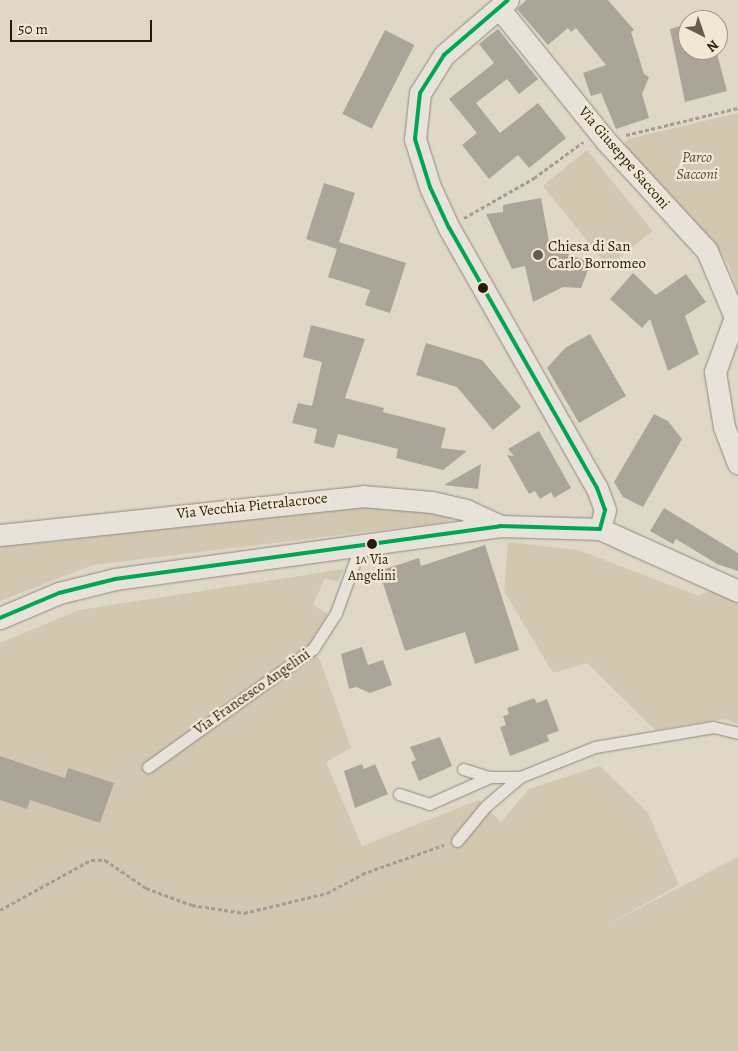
<!DOCTYPE html>
<html>
<head>
<meta charset="utf-8">
<style>
	body { margin:0 }
	#map { position:relative; width:738px; height:1051px; overflow:hidden; background:#dfd8c7; font-family:Alegreya,serif }
	div>[style] { position:absolute }
	.green>* { inset:0; background:#d2c8b1; transform-origin:0 0 }
	.building>* { inset:0; background:#aba599; transform-origin:0 0 }
	.path>* { height:3px; margin-top:-1.5px; transform-origin:0; background:repeating-linear-gradient(90deg,#a29e97 0 4px,transparent 0 6.5px) }
	.roads { filter:drop-shadow(0 0 1px #8f8a7f) drop-shadow(0 0 1px #8f8a7f) }
	.service>* { height:11px; margin:-5.5px; padding:0 5.5px; transform-origin:5.5px; border-radius:5.5px; background:#e7e2da }
	.minor>* { height:21px; margin:-10.5px; padding:0 10.5px; transform-origin:10.5px; border-radius:10.5px; background:#e7e2da }
	.bus-1>* { height:4px; margin:-2px; padding:0 2px; transform-origin:2px; border-radius:2px; background:#00a651 }
	.dots>* { width:14px; height:14px; translate:-50% -50%; box-sizing:border-box; border:2px solid #f1e8d4; border-radius:50% }
	span { translate:-50% -50%; white-space:nowrap; text-align:center; line-height:1.15; -webkit-text-stroke:4.5px #f1e8d4; paint-order:stroke }
	.bus-label { font-size:14px; color:#271b0f }
	.park-label { font-size:15px; color:#574b3a; font-style:italic }
	.street-label { font-size:15px; color:#271b0f }
	.poi-label { font-size:15px; color:#271b0f }
	.left { translate:0 -50%; text-align:left }
	.north { position:absolute; left:678px; top:10px; width:50px; height:50px; box-sizing:border-box; background:#f1e8d4; border:1px solid #a09685; border-radius:50%; rotate:139deg; font-size:14px; font-weight:700; line-height:20px; text-align:center; color:#271b0f }
	.north::after { content:''; display:block; margin:auto; width:18px; height:22px; background:#675d4f; clip-path:polygon(50% 0,100% 100%,50% 72%,0 100%) }
	.scale { position:absolute; left:10px; top:20px; width:142px; height:22px; box-sizing:border-box; border:2px solid #271b0f; border-top:0; padding-left:6px; font-size:15px; line-height:18px; white-space:nowrap; color:#271b0f; -webkit-text-stroke:4px #f1e8d4; paint-order:stroke }
</style>
</head>
<body>
<div id="map">
	<div class="green">
		<div style="clip-path:polygon(738px 113px,738px 293px,728px 263px,710px 239px,623px 147px,628px 139px)"></div>
		<div style="left:587px;top:150px;width:104px;height:57px;rotate:51deg"></div>
		<div style="clip-path:polygon(369px 502px,453px 516px,447px 522px,93px 565px,0 601px,0 546px,55px 542px,186px 522px)"></div>
		<div style="clip-path:polygon(508px 542px,578px 550px,699px 596px,714px 588px,738px 598px,738px 724px,724px 719px,655px 730px,587px 663px,553px 673px,504px 591px)"></div>
		<div style="clip-path:polygon(344px 569px,338px 582px,325px 578px,313px 605px,328px 614px,308px 647px,320px 660px,351px 748px,326px 762px,362px 846px,479px 800px,501px 822px,529px 789px,600px 766px,648px 813px,679px 885px,607px 925px,738px 857px,738px 1051px,0 1051px,0 643px,79px 610px)"></div>
	</div>
	<div class="building">
		<div style="clip-path:polygon(526px 0,608px 0,634px 30px,631px 32px,644px 74px,649px 77px,642px 94px,649px 118px,616px 129px,601px 93px,591px 96px,583px 73px,606px 65px,576px 28px,571px 32px,568px 28px,548px 45px,517px 9px)"></div>
		<div style="clip-path:polygon(688px 24px,688px 50px,716px 50px,727px 91px,685px 102px,670px 29px)"></div>
		<div style="clip-path:polygon(498px 29px,538px 79px,519px 94px,507px 79px,476px 103px,500px 133px,538px 103px,566px 138px,529px 168px,518px 155px,489px 179px,462px 145px,477px 133px,449px 99px,494px 63px,479px 44px)"></div>
		<div style="left:385px;top:30px;width:33px;height:94px;rotate:27deg"></div>
		<div style="clip-path:polygon(324px 183px,355px 193px,339px 242px,406px 263px,390px 313px,365px 305px,370px 290px,328px 277px,337px 249px,306px 239px)"></div>
		<div style="clip-path:polygon(541px 198px,550px 247px,591px 263px,581px 288px,563px 287px,533px 302px,525px 266px,512px 269px,486px 214px,503px 212px,503px 205px)"></div>
		<div style="clip-path:polygon(633px 273px,656px 295px,686px 274px,706px 302px,685px 316px,699px 354px,668px 371px,650px 319px,642px 328px,610px 299px)"></div>
		<div style="clip-path:polygon(311px 325px,365px 339px,345px 398px,384px 408px,383px 412px,446px 428px,441px 448px,467px 451px,443px 470px,396px 458px,398px 449px,338px 434px,334px 448px,314px 443px,317px 429px,292px 423px,298px 403px,312px 406px,322px 362px,303px 357px)"></div>
		<div style="clip-path:polygon(590px 334px,626px 396px,579px 423px,547px 368px,565px 348px)"></div>
		<div style="clip-path:polygon(426px 343px,482px 360px,521px 407px,493px 430px,457px 387px,416px 375px)"></div>
		<div style="clip-path:polygon(654px 414px,668px 421px,682px 439px,643px 507px,623px 497px,614px 482px)"></div>
		<div style="clip-path:polygon(539px 431px,571px 488px,554px 498px,551px 492px,540px 499px,535px 491px,529px 494px,507px 455px,514px 456px,508px 449px)"></div>
		<div style="clip-path:polygon(481px 464px,478px 489px,444px 485px)"></div>
		<div style="clip-path:polygon(664px 508px,738px 553px,738px 571px,717px 564px,676px 539px,673px 544px,650px 531px)"></div>
		<div style="clip-path:polygon(485px 545px,519px 650px,475px 664px,465px 632px,405px 651px,379px 571px,419px 558px,421px 566px)"></div>
		<div style="clip-path:polygon(362px 647px,368px 665px,383px 660px,392px 685px,370px 693px,356px 687px,349px 689px,341px 654px)"></div>
		<div style="clip-path:polygon(534px 698px,537px 703px,547px 699px,559px 731px,547px 735px,549px 741px,510px 756px,500px 727px,506px 725px,503px 716px,509px 714px,507px 708px)"></div>
		<div style="clip-path:polygon(440px 737px,452px 766px,419px 781px,411px 762px,416px 760px,410px 747px)"></div>
		<div style="clip-path:polygon(0 756px,65px 778px,68px 768px,114px 783px,100px 823px,30px 800px,27px 809px,0 800px)"></div>
		<div style="clip-path:polygon(362px 764px,364px 769px,375px 764px,388px 794px,355px 808px,344px 771px)"></div>
	</div>
	<div class="path">
		<div style="left:626px;top:135px;width:115px;rotate:-13.6deg"></div>
		<div style="left:464px;top:218px;width:81px;rotate:-29.7deg"></div>
		<div style="left:534px;top:178px;width:61px;rotate:-36.3deg"></div>
		<div style="left:0;top:910px;width:104px;rotate:-28.8deg"></div>
		<div style="left:91px;top:860px;width:14px"></div>
		<div style="left:105px;top:860px;width:50px;rotate:34.3deg"></div>
		<div style="left:146px;top:888px;width:49px;rotate:20.3deg"></div>
		<div style="left:192px;top:905px;width:53px;rotate:8.7deg"></div>
		<div style="left:244px;top:913px;width:85px;rotate:-13.5deg"></div>
		<div style="left:327px;top:893px;width:40px;rotate:-28deg"></div>
		<div style="left:362px;top:874px;width:87px;rotate:-19.5deg"></div>
	</div>
	<div class="roads">
		<div class="service">
			<div style="left:148px;top:767px;width:203px;rotate:-35.6deg"></div>
			<div style="left:313px;top:649px;width:43px;rotate:-57.4deg"></div>
			<div style="left:336px;top:613px;width:70px;rotate:-70deg"></div>
			<div style="left:463px;top:769px;width:28px;rotate:17deg"></div>
			<div style="left:399px;top:794px;width:32px;rotate:18deg"></div>
			<div style="left:429px;top:804px;width:67px;rotate:-23.9deg"></div>
			<div style="left:490px;top:777px;width:30px"></div>
			<div style="left:520px;top:777px;width:81px;rotate:-21.8deg"></div>
			<div style="left:595px;top:747px;width:120px;rotate:-9.6deg"></div>
			<div style="left:713px;top:727px;width:26px;rotate:13deg"></div>
			<div style="left:457px;top:841px;width:45px;rotate:-50.4deg"></div>
			<div style="left:486px;top:806px;width:45px;rotate:-40.5deg"></div>
		</div>
		<div class="minor">
			<div style="left:508px;top:0;width:84px;rotate:139.3deg"></div>
			<div style="left:444px;top:55px;width:45px;rotate:122.3deg"></div>
			<div style="left:420px;top:93px;width:46px;rotate:96.2deg"></div>
			<div style="left:415px;top:139px;width:50px;rotate:72.6deg"></div>
			<div style="left:430px;top:187px;width:45px;rotate:65.1deg"></div>
			<div style="left:449px;top:228px;width:299px;rotate:60.4deg"></div>
			<div style="left:597px;top:488px;width:23px;rotate:70deg"></div>
			<div style="left:605px;top:510px;width:20px;rotate:105deg"></div>
			<div style="left:499px;top:8px;width:171px;rotate:51.2deg"></div>
			<div style="left:606px;top:141px;width:149px;rotate:47.4deg"></div>
			<div style="left:707px;top:251px;width:72px;rotate:67deg"></div>
			<div style="left:738px;top:318px;width:3px;rotate:-162deg"></div>
			<div style="left:735px;top:317px;width:59px;rotate:110deg"></div>
			<div style="left:715px;top:372px;width:56px;rotate:80.7deg"></div>
			<div style="left:724px;top:427px;width:39px;rotate:69deg"></div>
			<div style="left:0;top:535px;width:364px;rotate:-6.1deg"></div>
			<div style="left:362px;top:496px;width:70px;rotate:4.9deg"></div>
			<div style="left:432px;top:502px;width:35px;rotate:13deg"></div>
			<div style="left:466px;top:510px;width:38px;rotate:25deg"></div>
			<div style="left:0;top:618px;width:64px;rotate:-23deg"></div>
			<div style="left:59px;top:593px;width:58px;rotate:-14deg"></div>
			<div style="left:115px;top:579px;width:389px;rotate:-7.8deg"></div>
			<div style="left:500px;top:526px;width:100px;rotate:1.7deg"></div>
			<div style="left:600px;top:529px;width:151px;rotate:24.2deg"></div>
		</div>
	</div>
	<div class="bus-1">
		<div style="left:0;top:618px;width:64px;rotate:-23deg"></div>
		<div style="left:59px;top:593px;width:58px;rotate:-14deg"></div>
		<div style="left:115px;top:579px;width:389px;rotate:-7.8deg"></div>
		<div style="left:500px;top:526px;width:100px;rotate:1.7deg"></div>
		<div style="left:600px;top:529px;width:20px;rotate:-75deg"></div>
		<div style="left:605px;top:510px;width:23px;rotate:-110deg"></div>
		<div style="left:597px;top:488px;width:299px;rotate:-119.6deg"></div>
		<div style="left:449px;top:228px;width:45px;rotate:-114.9deg"></div>
		<div style="left:430px;top:187px;width:50px;rotate:-107.4deg"></div>
		<div style="left:415px;top:139px;width:46px;rotate:-83.8deg"></div>
		<div style="left:420px;top:93px;width:45px;rotate:-57.7deg"></div>
		<div style="left:444px;top:55px;width:84px;rotate:-40.7deg"></div>
	</div>
	<div class="dots">
		<div style="left:538px;top:255px;background:#675d4f"></div>
		<div style="left:483px;top:288px;background:#271b0f"></div>
		<div style="left:372px;top:544px;background:#271b0f"></div>
	</div>
	<div class="bus-label">
		<span style="left:372px;top:568px">1^ Via<br>Angelini</span>
	</div>
	<div class="park-label">
		<span style="left:697px;top:166px">Parco<br>Sacconi</span>
	</div>
	<div class="street-label">
		<span style="left:624px;top:158px;rotate:49deg">Via Giuseppe Sacconi</span>
		<span style="left:252px;top:506px;rotate:-6deg">Via Vecchia Pietralacroce</span>
		<span style="left:252px;top:692px;rotate:-35deg">Via Francesco Angelini</span>
	</div>
	<div class="poi-label">
		<span class="left" style="left:548px;top:255px">Chiesa di San<br>Carlo Borromeo</span>
	</div>
	<div class="north">N</div>
	<div class="scale">50 m</div>
</div>
</body>
</html>
